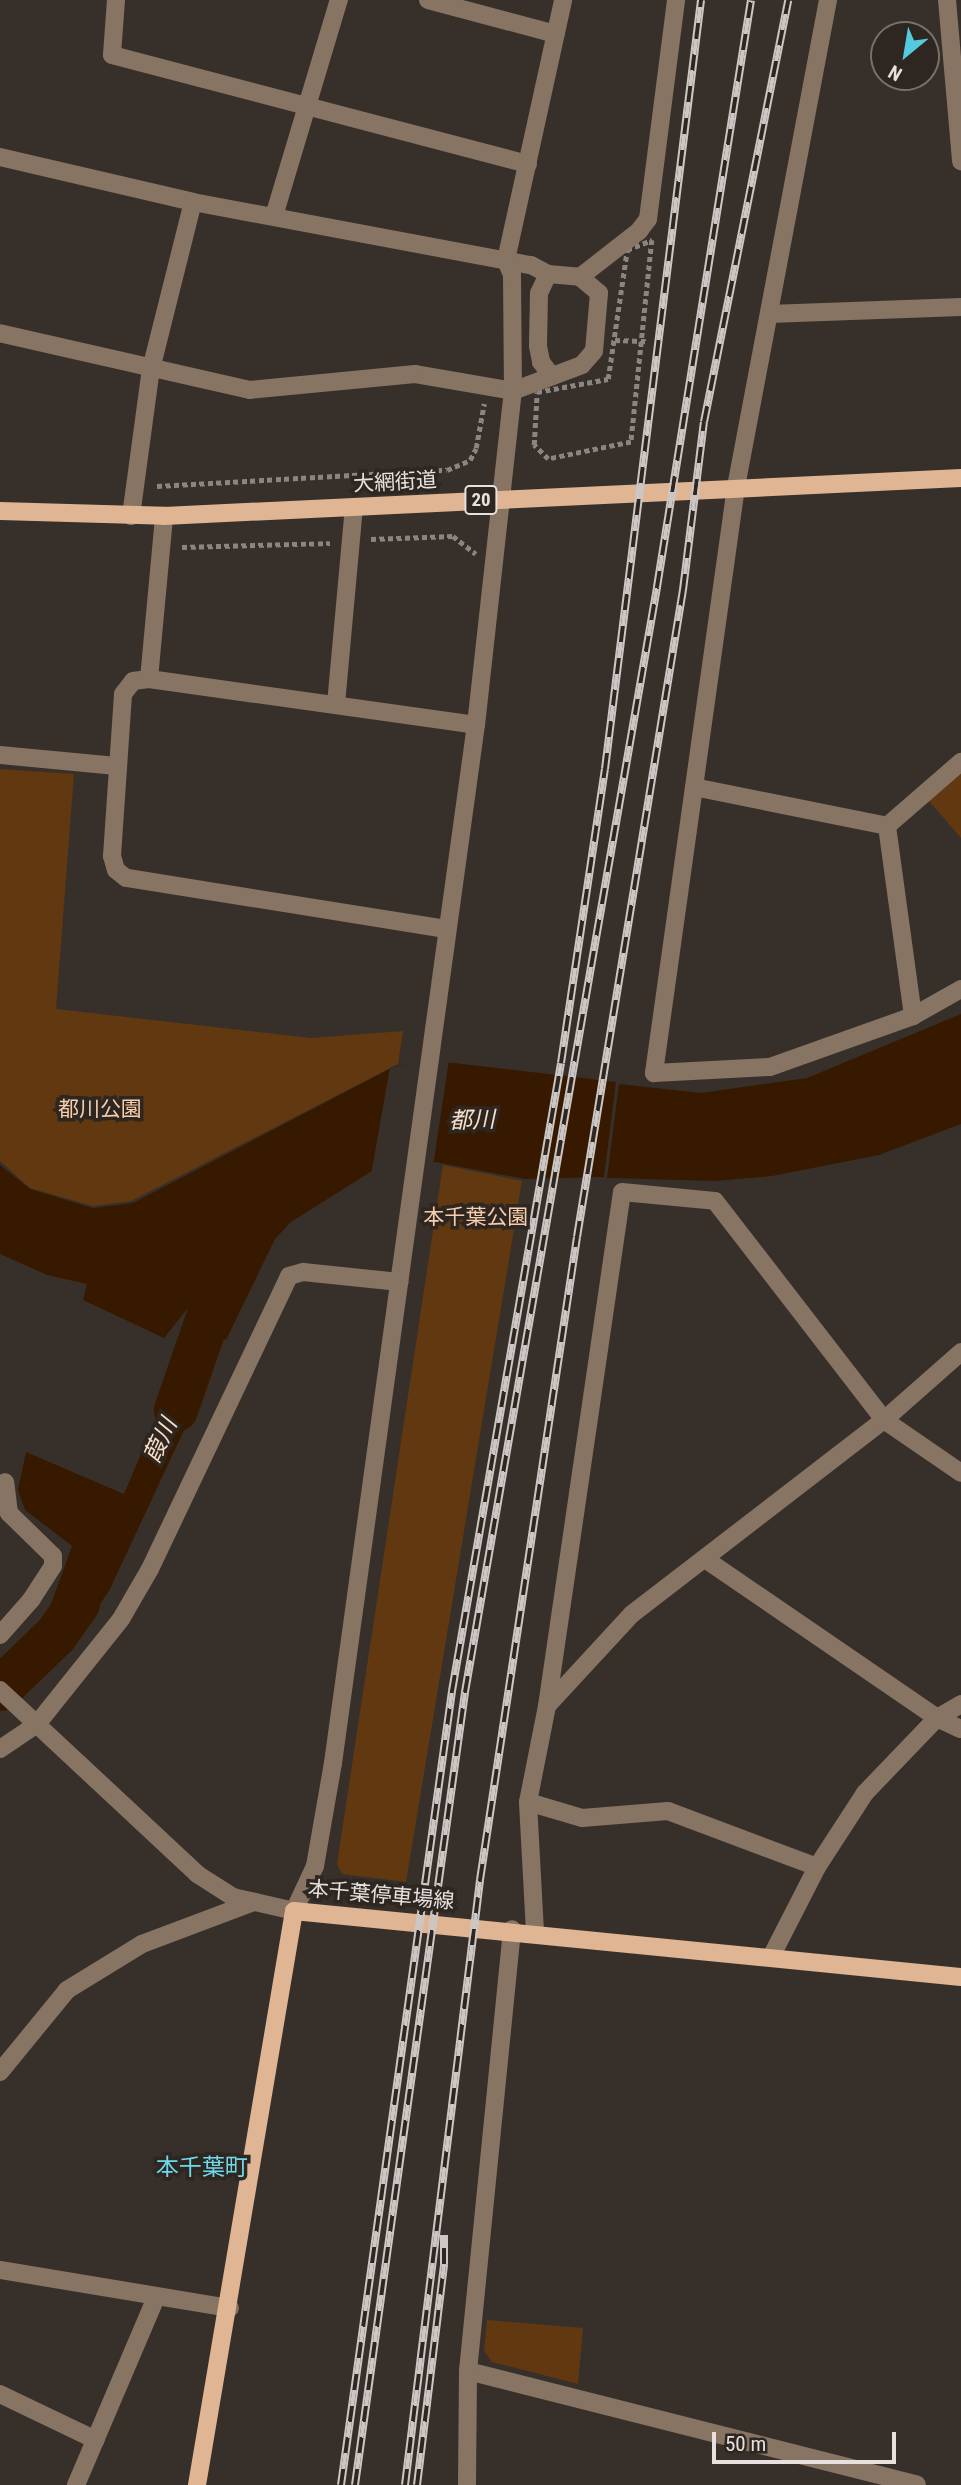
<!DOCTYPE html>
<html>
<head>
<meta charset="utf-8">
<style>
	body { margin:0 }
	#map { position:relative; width:961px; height:2485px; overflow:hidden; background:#37302a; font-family:"Roboto Condensed","Noto Sans JP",sans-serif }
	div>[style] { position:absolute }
	.green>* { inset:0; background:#613810 }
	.water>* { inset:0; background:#371900 }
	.pier>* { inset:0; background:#37302a }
	.river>* { height:44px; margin:-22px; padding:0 22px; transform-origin:22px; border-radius:22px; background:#371900 }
	.path>* { height:4.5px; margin-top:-2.25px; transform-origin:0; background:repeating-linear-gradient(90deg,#8b8480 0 5px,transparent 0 8.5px) }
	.minor>* { height:18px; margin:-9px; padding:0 9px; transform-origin:9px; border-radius:9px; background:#887463 }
	.major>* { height:18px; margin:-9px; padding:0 9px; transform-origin:9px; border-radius:9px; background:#dfb593 }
	.rail>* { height:8px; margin-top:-4px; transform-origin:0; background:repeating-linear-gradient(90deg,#2d2621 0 16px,#ccc7c4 0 32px); box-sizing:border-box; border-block:2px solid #ccc7c4 }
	span { translate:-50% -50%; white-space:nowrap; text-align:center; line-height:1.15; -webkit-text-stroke:7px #2d2621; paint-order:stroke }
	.shield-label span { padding:2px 5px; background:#2d2621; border:2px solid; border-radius:5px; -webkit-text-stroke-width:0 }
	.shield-label { font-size:19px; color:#e6e1de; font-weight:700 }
	.street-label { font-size:21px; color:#e6e1de }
	.park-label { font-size:21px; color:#f7cdab }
	.water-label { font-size:23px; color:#fadec7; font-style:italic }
	.neighbourhood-label { font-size:23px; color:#70d8eb }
	.north { position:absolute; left:870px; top:21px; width:70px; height:70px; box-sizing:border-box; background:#2d2621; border:2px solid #77716d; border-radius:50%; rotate:210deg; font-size:19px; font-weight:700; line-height:28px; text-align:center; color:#e6e1de }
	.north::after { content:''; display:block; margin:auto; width:24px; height:32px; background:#54cade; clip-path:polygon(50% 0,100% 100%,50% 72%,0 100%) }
	.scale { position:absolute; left:712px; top:2432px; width:184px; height:32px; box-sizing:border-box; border:4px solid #e6e1de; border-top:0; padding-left:9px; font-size:21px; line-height:24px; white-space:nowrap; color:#e6e1de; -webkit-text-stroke:5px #2d2621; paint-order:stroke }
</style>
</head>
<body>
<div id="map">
	<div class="green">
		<div style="clip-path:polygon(0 769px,74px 774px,56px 1009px,311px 1038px,403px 1031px,398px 1064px,131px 1201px,93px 1206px,30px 1188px,0 1161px)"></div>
		<div style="clip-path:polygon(961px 774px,961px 838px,929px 801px)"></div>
		<div style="clip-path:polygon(443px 1165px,522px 1181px,406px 1882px,342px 1874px,337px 1864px)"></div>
		<div style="clip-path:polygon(487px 2320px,583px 2328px,578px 2384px,492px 2362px,484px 2351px)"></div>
	</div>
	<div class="water">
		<div style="clip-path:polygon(961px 1014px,961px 1124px,879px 1155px,772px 1176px,715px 1181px,607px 1178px,619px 1084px,701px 1093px,807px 1078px)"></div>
		<div style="clip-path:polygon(445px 1062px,616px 1082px,604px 1177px,525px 1179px,435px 1162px,380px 1166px,291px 1222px,275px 1239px,226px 1340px,198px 1327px,220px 1277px,216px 1273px,164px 1338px,83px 1300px,87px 1284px,47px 1275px,0 1254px,0 1165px,30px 1189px,93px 1208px,133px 1203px,395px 1066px)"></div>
		<div style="clip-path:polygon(185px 1350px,215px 1364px,109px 1591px,84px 1627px,52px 1659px,30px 1640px,44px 1623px,72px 1546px,25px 1510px,18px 1490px,26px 1452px,124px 1494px)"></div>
	</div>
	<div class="pier">
		<div style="clip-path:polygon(449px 1060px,433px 1166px,396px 1166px,371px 1175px,390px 1067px)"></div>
	</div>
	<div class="river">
		<div style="left:176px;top:1410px;width:144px;rotate:-70.9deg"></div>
		<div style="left:0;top:1689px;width:78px;rotate:-44deg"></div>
		<div style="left:56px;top:1635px;width:39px;rotate:-55deg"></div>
	</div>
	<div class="path">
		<div style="left:652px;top:240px;width:203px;rotate:95.9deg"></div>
		<div style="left:631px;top:442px;width:85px;rotate:168.4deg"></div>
		<div style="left:548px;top:459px;width:20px;rotate:-135deg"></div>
		<div style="left:534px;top:445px;width:53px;rotate:-86.8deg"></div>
		<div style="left:537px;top:392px;width:72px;rotate:-10.4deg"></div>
		<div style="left:608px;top:379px;width:130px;rotate:-81.6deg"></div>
		<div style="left:627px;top:250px;width:27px;rotate:-22deg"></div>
		<div style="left:615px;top:340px;width:34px;rotate:2deg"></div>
		<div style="left:157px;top:486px;width:290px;rotate:-3.2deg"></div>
		<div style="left:447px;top:470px;width:25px;rotate:-23deg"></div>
		<div style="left:470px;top:460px;width:13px;rotate:-63deg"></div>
		<div style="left:476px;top:448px;width:45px;rotate:-79.7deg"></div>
		<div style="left:371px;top:539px;width:82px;rotate:-2.1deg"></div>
		<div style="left:453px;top:536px;width:29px;rotate:38deg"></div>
		<div style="left:182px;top:547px;width:148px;rotate:-1.5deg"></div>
	</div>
	<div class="minor">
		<div style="left:116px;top:0;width:55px;rotate:94.2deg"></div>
		<div style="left:112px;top:55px;width:430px;rotate:14.7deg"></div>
		<div style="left:428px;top:0;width:132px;rotate:14.9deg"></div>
		<div style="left:828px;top:0;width:496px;rotate:100.7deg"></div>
		<div style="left:736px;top:487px;width:592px;rotate:97.97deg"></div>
		<div style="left:654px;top:1073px;width:116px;rotate:-3deg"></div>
		<div style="left:770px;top:1067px;width:152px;rotate:-19.6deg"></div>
		<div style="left:913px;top:1016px;width:55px;rotate:-29.4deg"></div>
		<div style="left:947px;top:0;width:162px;rotate:85deg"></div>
		<div style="left:0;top:157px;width:198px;rotate:13.1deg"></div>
		<div style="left:193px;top:202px;width:344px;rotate:10.6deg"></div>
		<div style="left:531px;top:265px;width:19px;rotate:28deg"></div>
		<div style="left:548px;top:274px;width:32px;rotate:5deg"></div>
		<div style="left:580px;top:277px;width:25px;rotate:40deg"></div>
		<div style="left:599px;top:293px;width:58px;rotate:94.9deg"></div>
		<div style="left:594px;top:351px;width:18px;rotate:131deg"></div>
		<div style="left:582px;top:365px;width:74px;rotate:159.4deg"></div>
		<div style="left:513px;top:391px;width:99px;rotate:-170.2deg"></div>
		<div style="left:415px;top:374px;width:166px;rotate:174.5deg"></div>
		<div style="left:250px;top:390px;width:256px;rotate:-167.2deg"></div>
		<div style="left:274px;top:216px;width:226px;rotate:-73.3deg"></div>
		<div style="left:548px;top:274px;width:21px;rotate:115deg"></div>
		<div style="left:539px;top:293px;width:53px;rotate:91.1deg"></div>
		<div style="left:538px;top:346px;width:16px;rotate:79deg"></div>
		<div style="left:541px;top:362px;width:18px;rotate:52deg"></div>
		<div style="left:580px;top:277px;width:75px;rotate:-37.9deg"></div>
		<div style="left:639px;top:231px;width:15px;rotate:-53deg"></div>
		<div style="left:648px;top:219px;width:221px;rotate:-82.7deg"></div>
		<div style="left:769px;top:314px;width:192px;rotate:-2.1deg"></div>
		<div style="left:131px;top:516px;width:148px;rotate:-82.3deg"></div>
		<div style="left:151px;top:369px;width:172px;rotate:-75.9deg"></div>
		<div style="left:149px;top:679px;width:164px;rotate:-84.7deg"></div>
		<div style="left:336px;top:704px;width:197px;rotate:-84.8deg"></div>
		<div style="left:0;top:755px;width:117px;rotate:5.4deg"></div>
		<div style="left:694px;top:787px;width:197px;rotate:11.4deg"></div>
		<div style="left:887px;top:826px;width:98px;rotate:-40.9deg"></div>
		<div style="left:887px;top:826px;width:192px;rotate:82.2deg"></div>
		<div style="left:446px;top:929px;width:324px;rotate:-170.9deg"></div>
		<div style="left:126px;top:878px;width:13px;rotate:-141deg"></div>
		<div style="left:116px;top:870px;width:15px;rotate:-106deg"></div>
		<div style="left:112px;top:856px;width:162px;rotate:-86.1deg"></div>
		<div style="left:123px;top:694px;width:16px;rotate:-52deg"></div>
		<div style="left:133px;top:681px;width:16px;rotate:-7deg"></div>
		<div style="left:149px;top:679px;width:330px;rotate:8deg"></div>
		<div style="left:705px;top:1559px;width:281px;rotate:34.4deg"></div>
		<div style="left:937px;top:1718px;width:26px;rotate:25deg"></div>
		<div style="left:0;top:1635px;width:47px;rotate:-48.5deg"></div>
		<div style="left:31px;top:1600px;width:40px;rotate:-57.1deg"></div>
		<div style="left:53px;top:1566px;width:10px;rotate:-90deg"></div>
		<div style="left:53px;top:1556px;width:62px;rotate:-135.7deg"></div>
		<div style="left:9px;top:1513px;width:31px;rotate:-97deg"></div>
		<div style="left:0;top:1690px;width:270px;rotate:43deg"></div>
		<div style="left:197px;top:1874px;width:43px;rotate:32.6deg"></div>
		<div style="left:233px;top:1897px;width:63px;rotate:12.9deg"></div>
		<div style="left:294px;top:1911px;width:50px;rotate:-65deg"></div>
		<div style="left:315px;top:1866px;width:105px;rotate:-80.1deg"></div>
		<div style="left:333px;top:1763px;width:1048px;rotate:-82.16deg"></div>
		<div style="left:476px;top:725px;width:336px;rotate:-83.7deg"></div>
		<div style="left:513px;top:391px;width:116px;rotate:-90.5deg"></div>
		<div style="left:512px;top:275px;width:16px;rotate:-112deg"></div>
		<div style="left:506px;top:260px;width:266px;rotate:-77.6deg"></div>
		<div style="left:547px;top:1706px;width:125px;rotate:-47.3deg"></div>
		<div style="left:632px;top:1614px;width:318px;rotate:-37.6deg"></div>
		<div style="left:884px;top:1420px;width:103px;rotate:-41.4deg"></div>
		<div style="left:0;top:1749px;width:45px;rotate:-34deg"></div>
		<div style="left:37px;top:1724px;width:134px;rotate:-51.3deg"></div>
		<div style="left:121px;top:1619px;width:58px;rotate:-59.9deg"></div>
		<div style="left:150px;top:1569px;width:324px;rotate:-64.6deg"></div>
		<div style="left:289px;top:1276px;width:15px;rotate:-16deg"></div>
		<div style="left:303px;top:1272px;width:97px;rotate:5.9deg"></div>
		<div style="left:528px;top:1802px;width:56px;rotate:16.5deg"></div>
		<div style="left:582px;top:1818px;width:86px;rotate:-4.7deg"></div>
		<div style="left:668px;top:1811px;width:159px;rotate:20.6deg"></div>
		<div style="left:535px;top:1932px;width:130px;rotate:-93.1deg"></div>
		<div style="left:528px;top:1802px;width:98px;rotate:-78.8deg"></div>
		<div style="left:547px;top:1706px;width:519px;rotate:-81.7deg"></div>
		<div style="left:622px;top:1192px;width:93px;rotate:5.5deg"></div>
		<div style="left:715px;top:1201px;width:277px;rotate:52.3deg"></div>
		<div style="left:884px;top:1420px;width:93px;rotate:34.5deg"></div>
		<div style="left:771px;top:1957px;width:101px;rotate:-62.9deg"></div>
		<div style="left:817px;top:1867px;width:88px;rotate:-57deg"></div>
		<div style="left:865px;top:1793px;width:104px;rotate:-46.2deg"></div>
		<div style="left:937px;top:1718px;width:28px;rotate:-30deg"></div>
		<div style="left:0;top:2072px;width:106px;rotate:-50.7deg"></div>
		<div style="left:67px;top:1990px;width:88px;rotate:-31.5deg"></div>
		<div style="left:142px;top:1944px;width:120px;rotate:-20.6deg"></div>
		<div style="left:0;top:2270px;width:233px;rotate:9.4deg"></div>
		<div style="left:468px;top:2371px;width:463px;rotate:14.2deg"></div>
		<div style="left:0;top:2394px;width:106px;rotate:25.6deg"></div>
		<div style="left:76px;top:2485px;width:204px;rotate:-66.9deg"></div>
		<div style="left:467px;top:2485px;width:114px;rotate:-89.5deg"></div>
		<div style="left:468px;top:2371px;width:444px;rotate:-84.3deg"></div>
	</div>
	<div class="major">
		<div style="left:0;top:511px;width:164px;rotate:1.7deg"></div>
		<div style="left:164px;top:516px;width:798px;rotate:-2.73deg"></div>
		<div style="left:197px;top:2485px;width:582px;rotate:-80.41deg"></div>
		<div style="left:294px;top:1911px;width:670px;rotate:5.65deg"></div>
	</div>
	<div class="rail">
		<div style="left:341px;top:2485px;width:802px;rotate:-82.04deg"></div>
		<div style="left:452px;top:1691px;width:637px;rotate:-80.15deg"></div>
		<div style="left:561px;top:1063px;width:297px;rotate:-81.5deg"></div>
		<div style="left:605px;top:769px;width:775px;rotate:-82.88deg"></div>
		<div style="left:355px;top:2485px;width:801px;rotate:-82.1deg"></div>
		<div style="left:465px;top:1692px;width:1122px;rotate:-80.14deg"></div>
		<div style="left:657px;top:587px;width:594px;rotate:-80.9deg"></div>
		<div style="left:405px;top:2485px;width:610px;rotate:-82.93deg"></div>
		<div style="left:480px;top:1880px;width:650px;rotate:-81.42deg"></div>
		<div style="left:577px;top:1237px;width:656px;rotate:-80.7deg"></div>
		<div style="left:683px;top:590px;width:169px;rotate:-82.9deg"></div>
		<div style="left:704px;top:422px;width:430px;rotate:-78.7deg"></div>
		<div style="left:417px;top:2485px;width:223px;rotate:-83deg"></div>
		<div style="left:444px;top:2264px;width:29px;rotate:-90deg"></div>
	</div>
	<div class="shield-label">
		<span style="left:481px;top:500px">20</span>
	</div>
	<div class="street-label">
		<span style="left:395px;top:482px;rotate:-3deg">大網街道</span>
		<span style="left:381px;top:1895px;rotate:5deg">本千葉停車場線</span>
	</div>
	<div class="park-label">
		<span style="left:100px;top:1109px">都川公園</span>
		<span style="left:476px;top:1217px">本千葉公園</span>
	</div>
	<div class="water-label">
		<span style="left:472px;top:1121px;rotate:-2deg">都川</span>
		<span style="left:161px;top:1441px;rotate:-65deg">葭川</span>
	</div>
	<div class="neighbourhood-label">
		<span style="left:202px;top:2168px">本千葉町</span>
	</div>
	<div class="north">N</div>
	<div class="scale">50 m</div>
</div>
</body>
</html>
